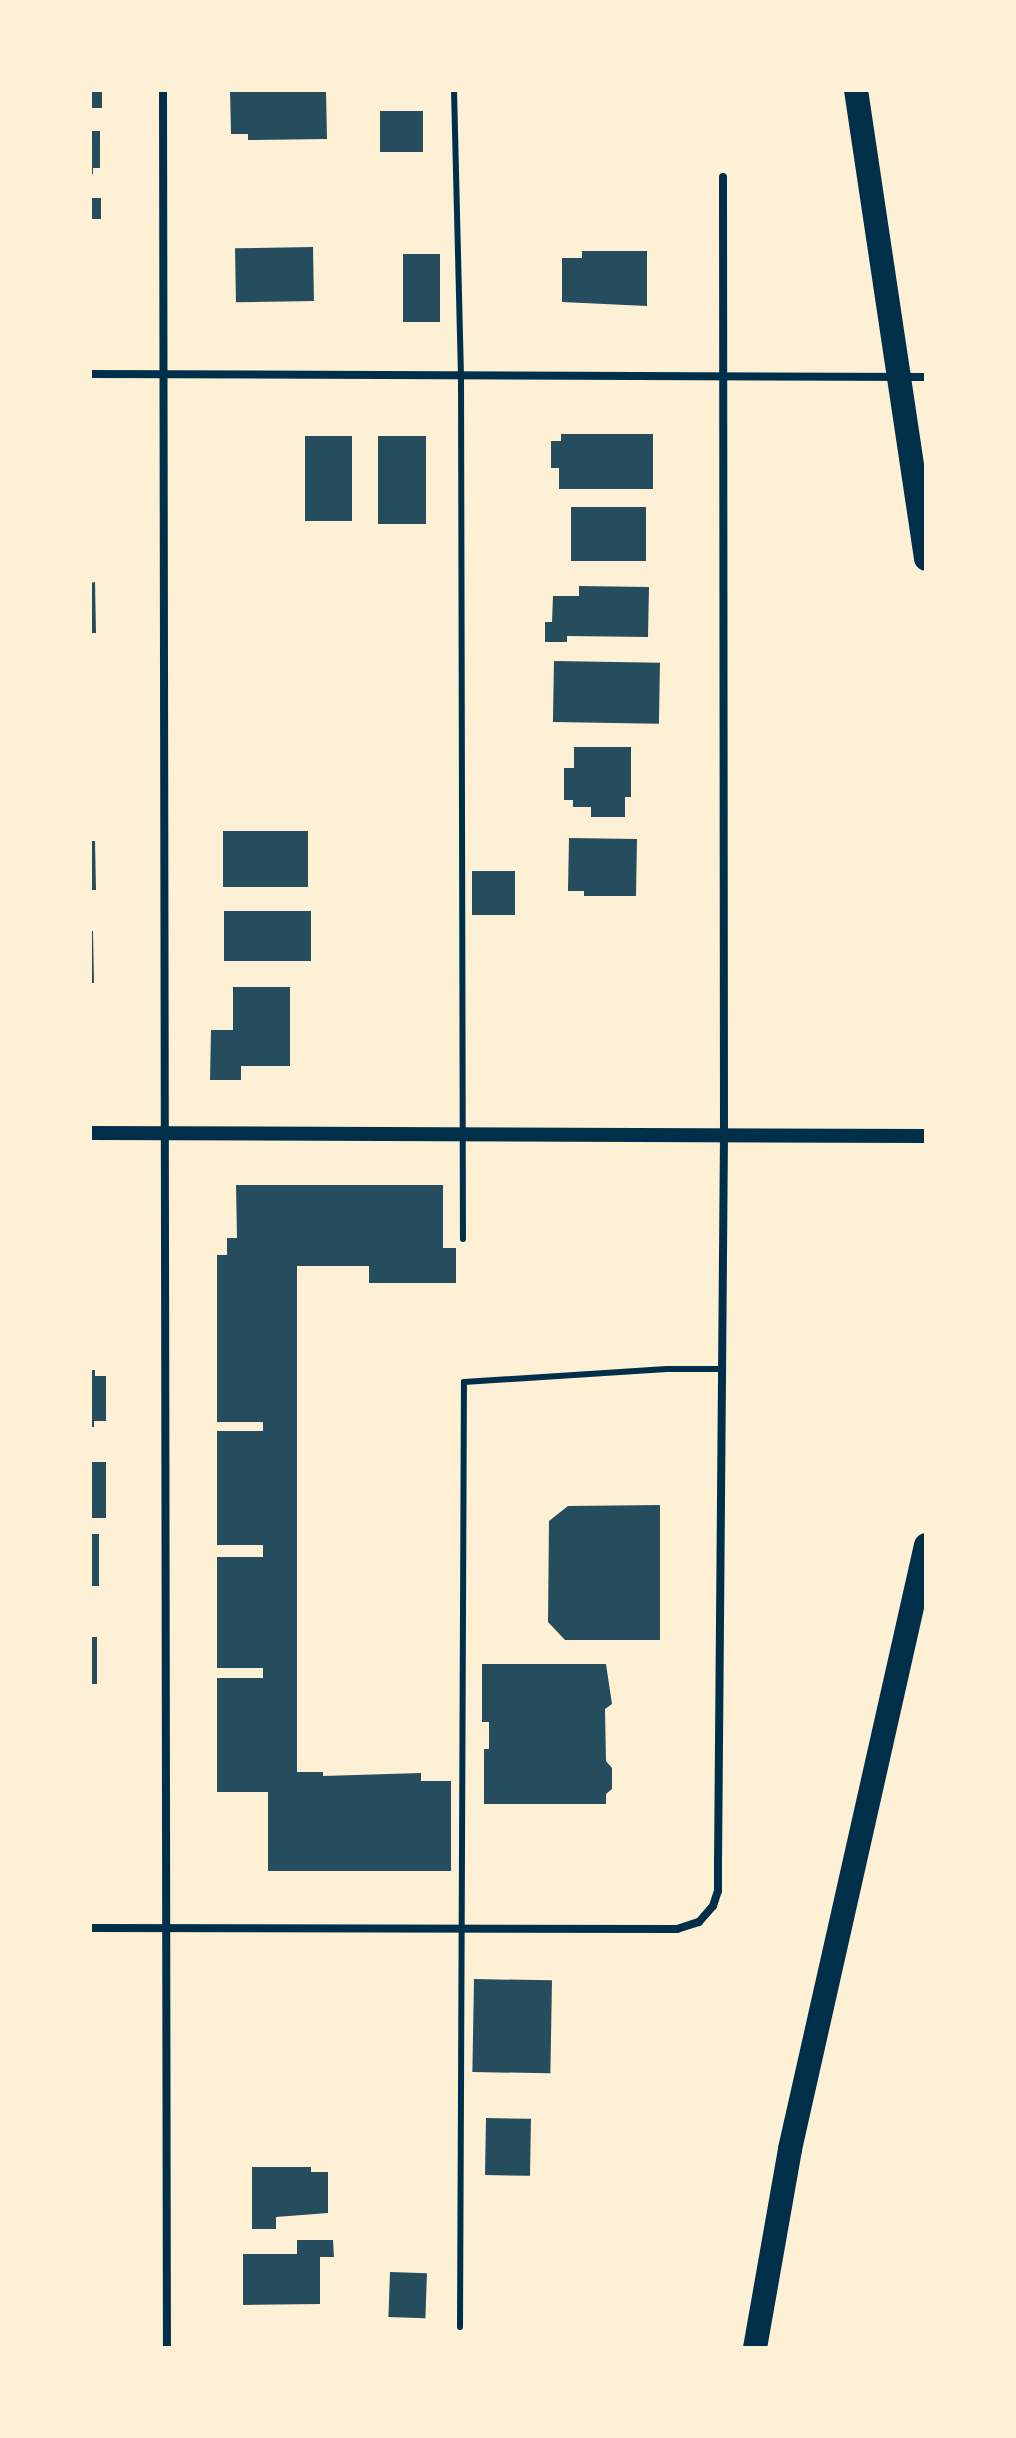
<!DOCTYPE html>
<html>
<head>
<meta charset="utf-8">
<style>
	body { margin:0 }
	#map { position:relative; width:1016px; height:2438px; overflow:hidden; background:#fdf0d5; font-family:"Crimson Pro",serif }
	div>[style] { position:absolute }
	.building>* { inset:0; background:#264d5e; transform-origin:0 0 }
	.service>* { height:6px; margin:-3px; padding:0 3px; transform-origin:3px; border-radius:3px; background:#003049 }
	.minor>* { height:8px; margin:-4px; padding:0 4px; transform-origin:4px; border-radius:4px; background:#003049 }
	.tertiary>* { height:14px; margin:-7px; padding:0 7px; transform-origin:7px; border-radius:7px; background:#003049 }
	.motorway>* { height:24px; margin:-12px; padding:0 12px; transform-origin:12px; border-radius:12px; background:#003049 }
	span { translate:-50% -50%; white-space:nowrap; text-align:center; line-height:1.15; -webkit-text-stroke:6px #fdf0d5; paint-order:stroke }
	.frame { position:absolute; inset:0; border:92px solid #fdf0d5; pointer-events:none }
</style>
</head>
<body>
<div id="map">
	<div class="building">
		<div style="left:90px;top:90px;width:12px;height:18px"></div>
		<div style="clip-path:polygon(230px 90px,326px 90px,327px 139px,248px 140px,248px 134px,231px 134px)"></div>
		<div style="left:380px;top:111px;width:43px;height:41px"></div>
		<div style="clip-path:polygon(90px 131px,100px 131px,100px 168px,93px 168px,93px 174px,90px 174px)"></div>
		<div style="left:90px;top:198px;width:11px;height:21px"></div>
		<div style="left:313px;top:247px;width:54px;height:78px;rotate:89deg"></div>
		<div style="clip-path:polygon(582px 251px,647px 251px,647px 306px,562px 302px,562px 258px,582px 258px)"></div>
		<div style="left:403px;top:254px;width:37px;height:68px"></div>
		<div style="clip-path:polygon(561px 434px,653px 434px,653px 489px,559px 489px,559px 468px,551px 468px,551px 441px,561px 441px)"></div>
		<div style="left:305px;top:436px;width:47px;height:85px"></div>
		<div style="left:378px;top:436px;width:48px;height:88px"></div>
		<div style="left:571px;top:507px;width:75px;height:54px"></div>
		<div style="clip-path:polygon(95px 582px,96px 633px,90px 633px,90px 583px)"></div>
		<div style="clip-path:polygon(579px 586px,649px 587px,648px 637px,567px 636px,567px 642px,545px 642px,545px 622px,552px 622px,553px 596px,579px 596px)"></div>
		<div style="left:554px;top:661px;width:106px;height:61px;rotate:1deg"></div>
		<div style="clip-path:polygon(574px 747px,631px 747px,631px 797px,625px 797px,625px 817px,591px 817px,591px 807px,573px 807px,573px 800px,564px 800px,564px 768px,574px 768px)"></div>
		<div style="left:223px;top:831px;width:85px;height:56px"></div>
		<div style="clip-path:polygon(569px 838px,637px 839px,636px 896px,584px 896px,584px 891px,568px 891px)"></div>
		<div style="clip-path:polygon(90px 841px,95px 841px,96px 890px,90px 890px)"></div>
		<div style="left:472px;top:871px;width:43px;height:44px"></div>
		<div style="left:224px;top:911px;width:87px;height:50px"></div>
		<div style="clip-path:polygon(90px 931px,93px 931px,94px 983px,90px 983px)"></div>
		<div style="clip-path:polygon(233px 987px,290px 987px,290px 1066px,241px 1066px,241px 1080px,210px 1080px,211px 1030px,233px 1030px)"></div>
		<div style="clip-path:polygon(236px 1185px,443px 1185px,443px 1248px,456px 1248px,456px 1283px,369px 1283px,369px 1266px,297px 1266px,297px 1772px,323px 1772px,323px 1776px,421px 1773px,421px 1781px,451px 1781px,451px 1871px,268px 1871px,268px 1792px,217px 1792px,217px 1678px,263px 1678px,263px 1668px,217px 1668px,217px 1557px,263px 1557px,263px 1545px,217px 1545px,217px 1431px,263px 1431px,263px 1422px,217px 1422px,217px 1255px,227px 1255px,227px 1238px,237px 1238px)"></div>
		<div style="clip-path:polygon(90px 1370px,95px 1370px,95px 1376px,106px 1376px,106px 1421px,94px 1421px,94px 1427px,90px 1427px)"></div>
		<div style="left:90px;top:1462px;width:16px;height:56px"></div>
		<div style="clip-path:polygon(660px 1505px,660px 1640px,565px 1640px,548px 1622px,549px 1521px,568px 1506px)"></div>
		<div style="left:90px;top:1534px;width:9px;height:52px"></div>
		<div style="left:90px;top:1637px;width:7px;height:47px"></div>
		<div style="clip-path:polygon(482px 1664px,606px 1664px,612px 1704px,605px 1709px,606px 1761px,612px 1768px,612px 1789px,606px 1794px,606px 1804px,484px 1804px,484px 1749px,489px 1749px,489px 1722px,482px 1722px)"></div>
		<div style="left:474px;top:1979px;width:78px;height:93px;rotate:1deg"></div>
		<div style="left:486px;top:2118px;width:45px;height:57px;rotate:1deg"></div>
		<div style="clip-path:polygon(252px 2167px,311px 2167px,311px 2172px,328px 2172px,328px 2213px,276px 2217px,276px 2229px,252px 2229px)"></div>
		<div style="clip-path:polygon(297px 2240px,333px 2240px,334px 2257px,320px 2257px,320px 2304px,243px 2305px,243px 2254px,297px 2254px)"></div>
		<div style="left:390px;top:2272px;width:37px;height:45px;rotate:2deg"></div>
	</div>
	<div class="service">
		<div style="left:454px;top:90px;width:283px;rotate:88.6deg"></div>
		<div style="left:461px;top:373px;width:866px;rotate:89.87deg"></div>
		<div style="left:460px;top:2327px;width:945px;rotate:-89.76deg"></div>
		<div style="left:464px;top:1382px;width:203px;rotate:-3.7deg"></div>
		<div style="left:667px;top:1369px;width:55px"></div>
	</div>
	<div class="minor">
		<div style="left:163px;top:90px;width:2258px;rotate:89.9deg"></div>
		<div style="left:90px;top:374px;width:836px;rotate:0.21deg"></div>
		<div style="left:90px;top:1928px;width:587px;rotate:0.1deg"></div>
		<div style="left:677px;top:1929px;width:23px;rotate:-18deg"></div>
		<div style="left:699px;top:1922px;width:21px;rotate:-49deg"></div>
		<div style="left:713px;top:1906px;width:16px;rotate:-72deg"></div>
		<div style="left:718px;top:1891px;width:26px;rotate:-90deg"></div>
		<div style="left:718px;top:1865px;width:729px;rotate:-89.53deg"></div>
		<div style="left:724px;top:1136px;width:959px;rotate:-90.06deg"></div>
	</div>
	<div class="tertiary">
		<div style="left:90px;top:1133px;width:836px;rotate:0.21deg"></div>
	</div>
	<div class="motorway">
		<div style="left:856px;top:90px;width:474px;rotate:81.5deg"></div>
		<div style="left:755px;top:2348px;width:202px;rotate:-80deg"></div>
		<div style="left:790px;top:2149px;width:619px;rotate:-77.31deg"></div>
	</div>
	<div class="frame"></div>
</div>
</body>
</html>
